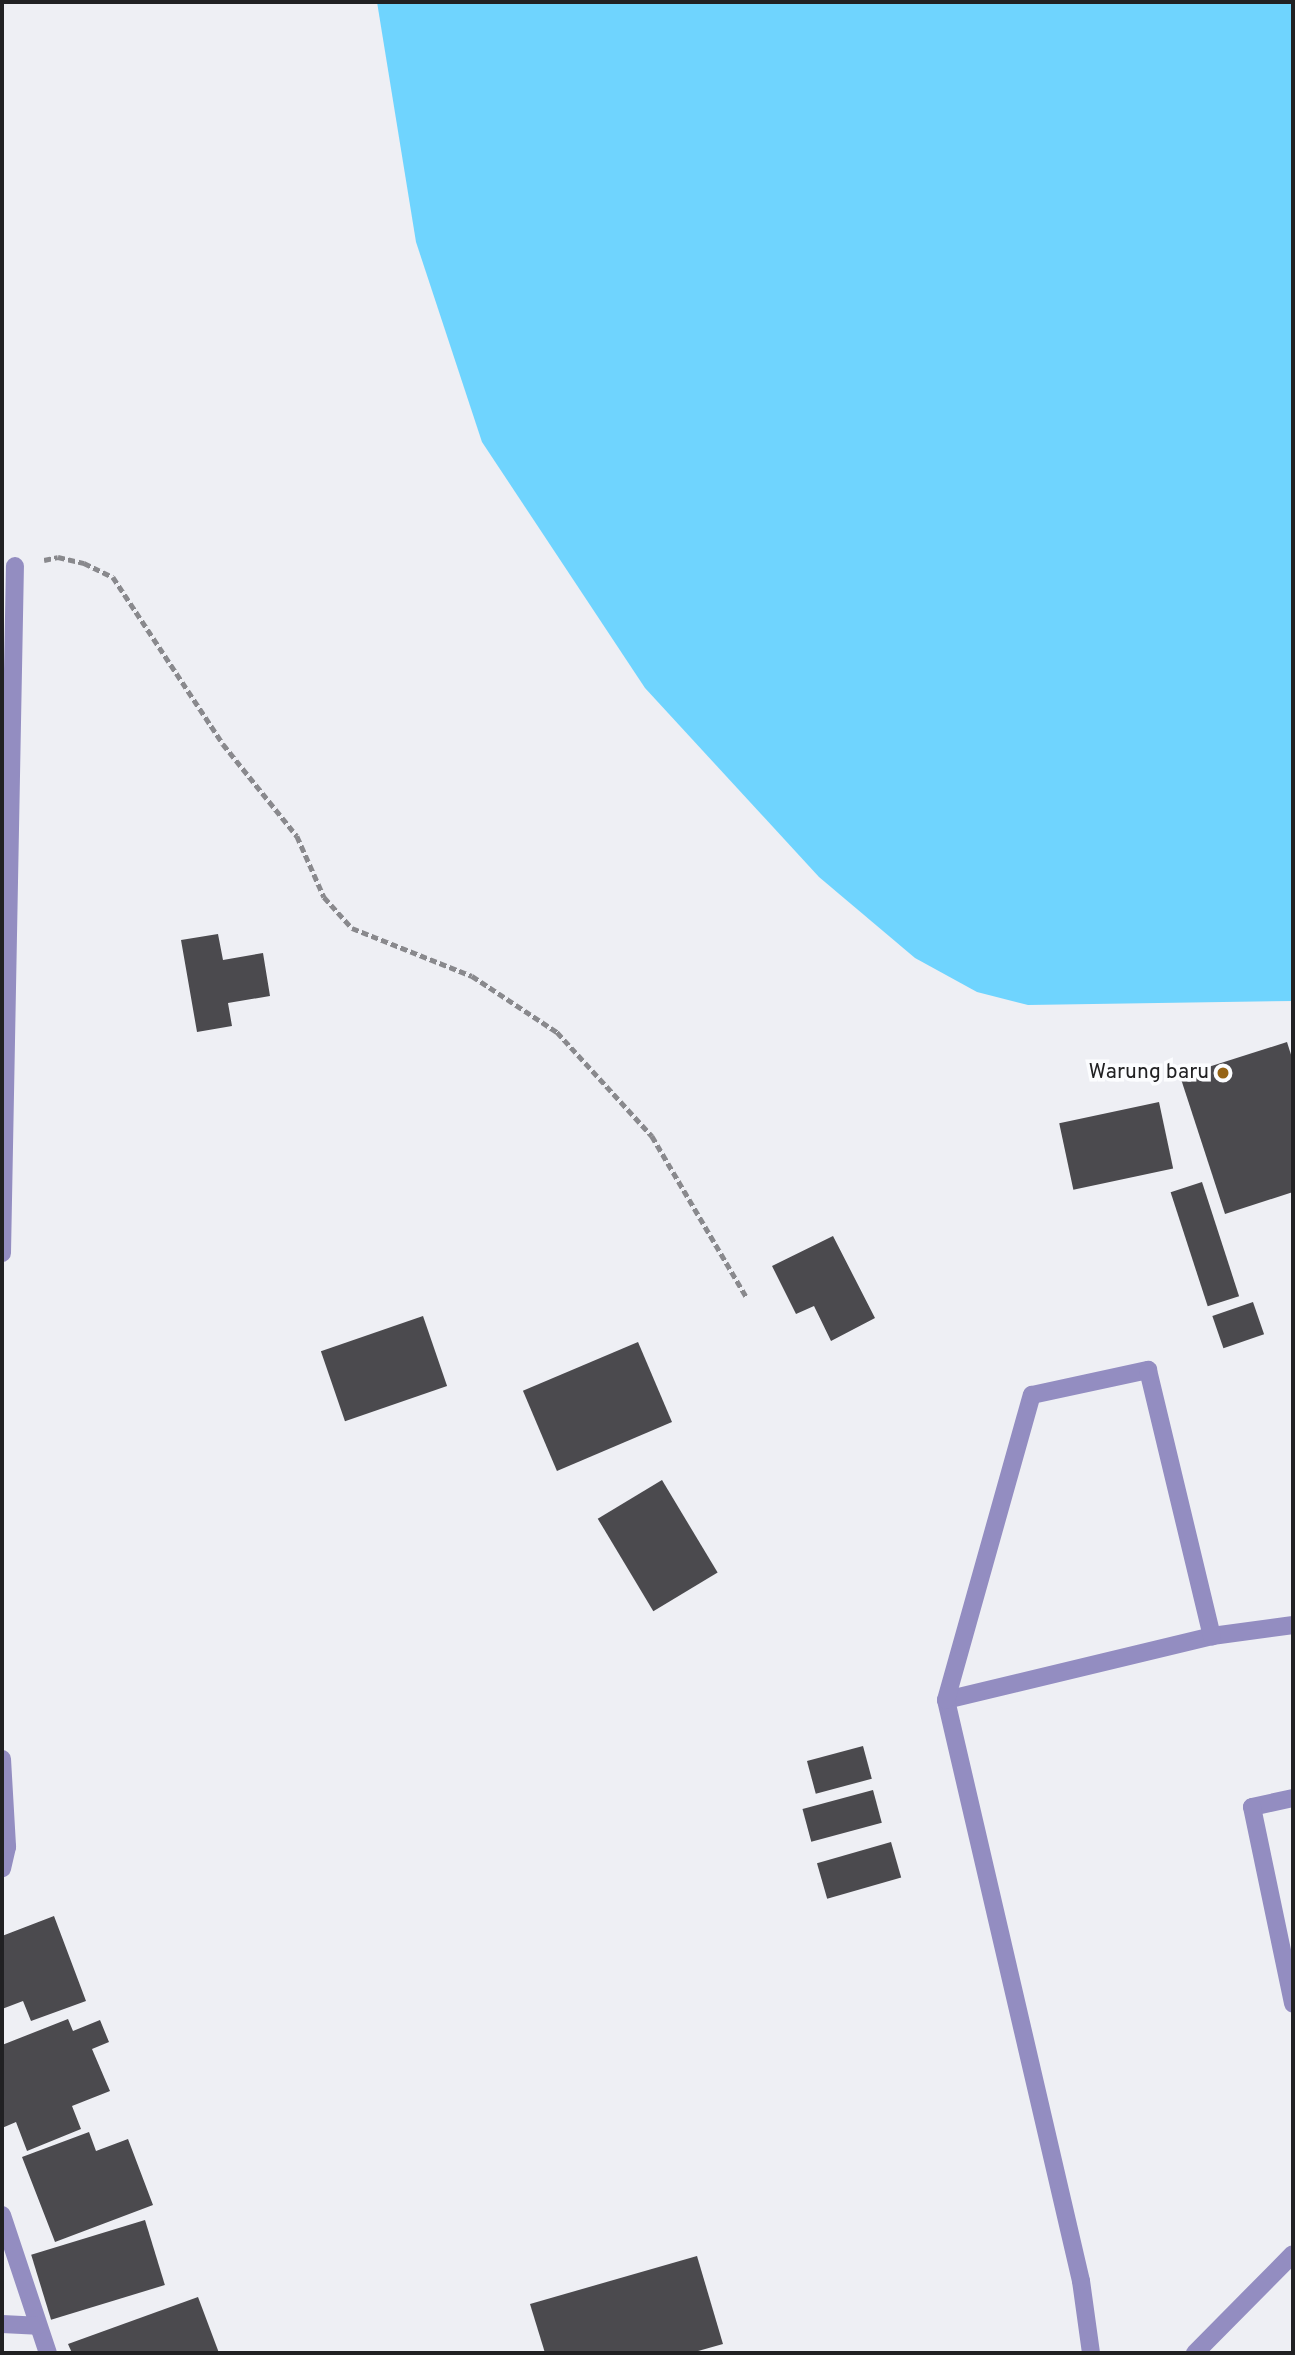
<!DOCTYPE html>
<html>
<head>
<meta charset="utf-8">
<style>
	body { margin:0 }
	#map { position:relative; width:1295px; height:2355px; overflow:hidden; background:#eeeff4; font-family:Overpass,sans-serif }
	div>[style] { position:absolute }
	.water>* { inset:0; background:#6fd4fe }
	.building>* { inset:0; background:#4b4a4e; transform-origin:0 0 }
	.path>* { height:4.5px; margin-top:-2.25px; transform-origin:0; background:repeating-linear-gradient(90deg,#89898d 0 7px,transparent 0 10.5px) }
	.service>* { height:18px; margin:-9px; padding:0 9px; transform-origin:9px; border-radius:9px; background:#938dc1 }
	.minor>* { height:18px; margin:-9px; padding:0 9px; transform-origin:9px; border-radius:9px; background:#938dc1 }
	.dots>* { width:19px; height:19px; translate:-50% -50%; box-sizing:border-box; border:4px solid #fcfdff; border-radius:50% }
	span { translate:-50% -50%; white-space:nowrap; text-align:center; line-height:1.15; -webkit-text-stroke:7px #fcfdff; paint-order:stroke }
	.poi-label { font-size:21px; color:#212123 }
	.right { translate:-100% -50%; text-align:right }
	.frame { position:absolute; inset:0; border:4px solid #212123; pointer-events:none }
</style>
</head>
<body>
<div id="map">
	<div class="water">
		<div style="clip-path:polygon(377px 2px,1293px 2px,1293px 1001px,1028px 1005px,977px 992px,915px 958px,819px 877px,645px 688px,482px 442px,416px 242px)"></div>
	</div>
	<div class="building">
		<div style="clip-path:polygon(218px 934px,223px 960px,263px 953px,270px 996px,228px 1003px,232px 1026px,197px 1032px,181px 940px)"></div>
		<div style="clip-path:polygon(1287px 1042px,1293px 1061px,1293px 1192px,1225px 1214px,1180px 1076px)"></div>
		<div style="left:1159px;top:1102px;width:68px;height:102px;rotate:78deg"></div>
		<div style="left:1202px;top:1182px;width:120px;height:33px;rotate:72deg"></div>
		<div style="clip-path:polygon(833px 1236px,875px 1318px,831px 1341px,814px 1306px,796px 1314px,772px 1266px)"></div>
		<div style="left:1253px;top:1302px;width:34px;height:43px;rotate:71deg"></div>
		<div style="left:423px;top:1316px;width:74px;height:108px;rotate:71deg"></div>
		<div style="left:638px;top:1342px;width:87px;height:125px;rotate:67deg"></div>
		<div style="left:662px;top:1480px;width:108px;height:75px;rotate:59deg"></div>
		<div style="left:863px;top:1746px;width:34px;height:58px;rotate:75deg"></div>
		<div style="left:873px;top:1790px;width:34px;height:73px;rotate:75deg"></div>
		<div style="left:891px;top:1842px;width:37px;height:77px;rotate:74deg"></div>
		<div style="clip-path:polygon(54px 1916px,86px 2001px,31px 2021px,23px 2001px,2px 2009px,2px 1936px)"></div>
		<div style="clip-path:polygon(68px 2019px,73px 2031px,100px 2020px,109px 2042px,92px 2049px,110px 2091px,72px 2106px,81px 2129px,27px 2151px,16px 2122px,2px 2128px,2px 2045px)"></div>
		<div style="clip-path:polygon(89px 2132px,96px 2151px,128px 2139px,153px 2205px,55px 2242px,22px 2157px)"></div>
		<div style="left:145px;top:2220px;width:68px;height:119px;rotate:73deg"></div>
		<div style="clip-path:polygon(697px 2256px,723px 2344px,691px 2353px,545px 2353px,530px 2304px)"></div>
		<div style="clip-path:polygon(198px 2297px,219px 2353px,72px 2353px,68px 2344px)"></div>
	</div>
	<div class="path">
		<div style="left:44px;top:560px;width:14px;rotate:-12deg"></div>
		<div style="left:58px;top:557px;width:27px;rotate:13deg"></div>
		<div style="left:84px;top:563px;width:32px;rotate:26deg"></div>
		<div style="left:113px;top:577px;width:200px;rotate:56.6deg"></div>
		<div style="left:223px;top:744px;width:118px;rotate:51.2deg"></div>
		<div style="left:297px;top:836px;width:67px;rotate:66.1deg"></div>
		<div style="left:324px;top:897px;width:42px;rotate:47.9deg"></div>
		<div style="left:352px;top:928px;width:129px;rotate:21.8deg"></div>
		<div style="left:472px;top:976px;width:102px;rotate:33.4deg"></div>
		<div style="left:557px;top:1032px;width:141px;rotate:47.6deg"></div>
		<div style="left:652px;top:1136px;width:188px;rotate:59.6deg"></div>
	</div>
	<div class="service">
		<div style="left:946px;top:1700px;width:274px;rotate:-13.5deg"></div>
		<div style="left:1212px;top:1636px;width:82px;rotate:-7.7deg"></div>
		<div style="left:1293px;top:1798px;width:42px;rotate:167.6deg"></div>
		<div style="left:1252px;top:1807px;width:201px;rotate:78.2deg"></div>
		<div style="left:1091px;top:2353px;width:73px;rotate:-97.9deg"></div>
		<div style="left:1081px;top:2281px;width:596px;rotate:-103.08deg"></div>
		<div style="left:946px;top:1700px;width:317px;rotate:-74.3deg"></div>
		<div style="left:1032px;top:1395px;width:119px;rotate:-12.2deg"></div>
		<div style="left:1148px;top:1370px;width:274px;rotate:76.5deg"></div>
		<div style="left:1195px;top:2353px;width:139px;rotate:-45.3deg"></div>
	</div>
	<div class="minor">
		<div style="left:2px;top:1253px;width:687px;rotate:-88.92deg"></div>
		<div style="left:2px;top:1759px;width:88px;rotate:86.7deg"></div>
		<div style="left:7px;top:1847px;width:22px;rotate:103deg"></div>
		<div style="left:2px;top:2215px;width:145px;rotate:71.6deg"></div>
		<div style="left:2px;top:2324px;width:35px;rotate:3deg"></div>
	</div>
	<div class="dots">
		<div style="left:1223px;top:1073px;background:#956315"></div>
	</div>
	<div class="poi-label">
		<span class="right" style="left:1209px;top:1073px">Warung baru</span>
	</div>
	<div class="frame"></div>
</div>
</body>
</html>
